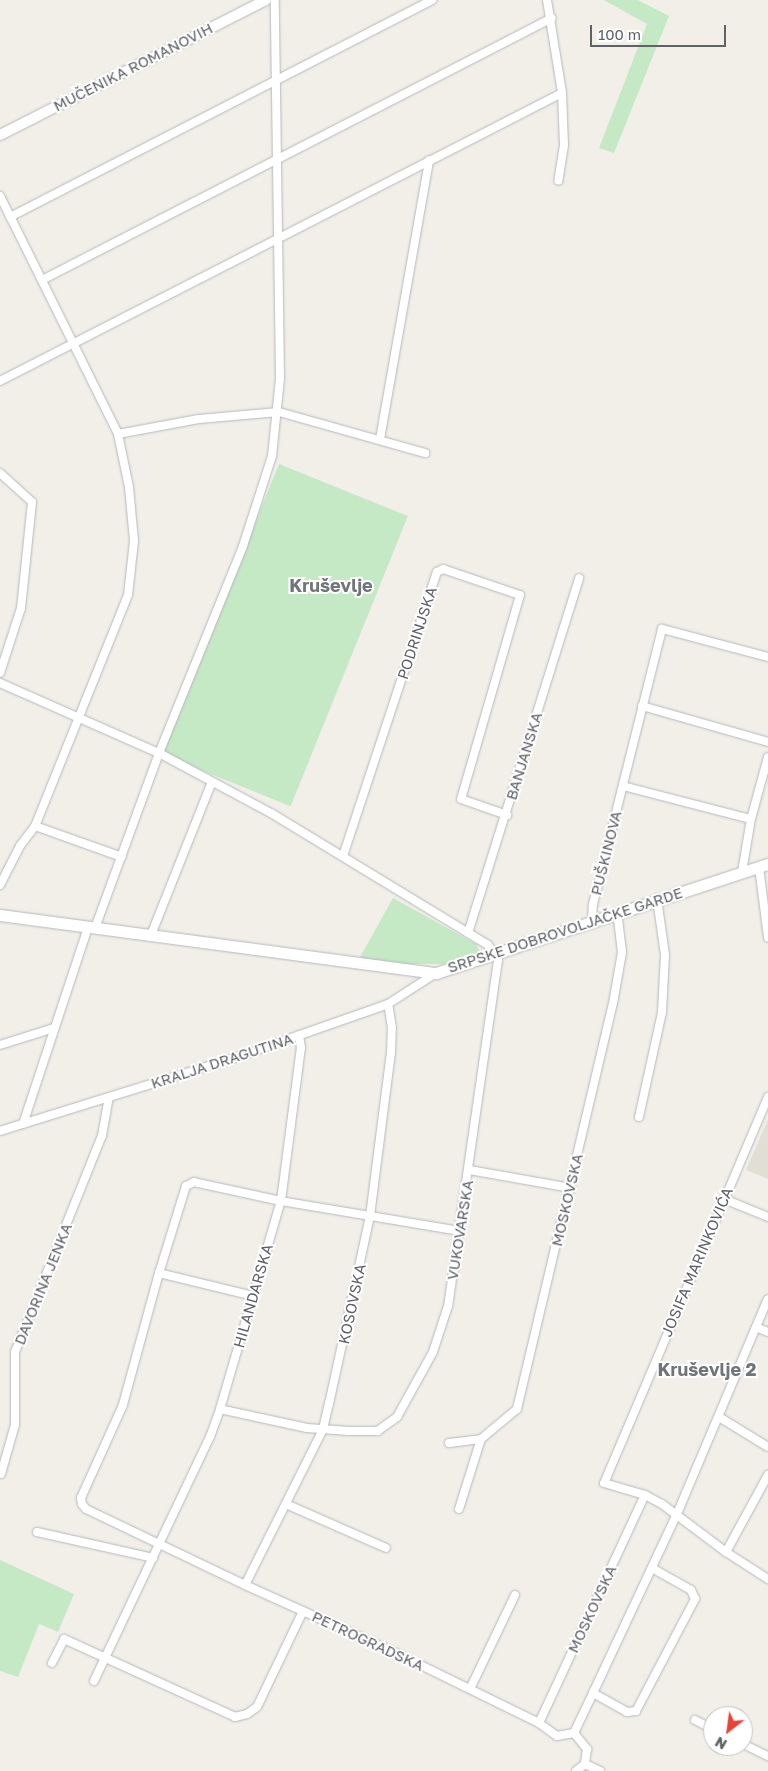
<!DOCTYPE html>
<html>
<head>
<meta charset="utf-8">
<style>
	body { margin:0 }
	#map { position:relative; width:768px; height:1771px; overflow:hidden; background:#f1efe8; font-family:"Golos Text",sans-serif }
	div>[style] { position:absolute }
	.education>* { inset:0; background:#e1ded6 }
	.green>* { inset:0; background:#c5e8c5; transform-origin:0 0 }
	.roads { filter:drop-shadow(0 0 1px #b5b8bc) drop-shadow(0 0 1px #b5b8bc) }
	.minor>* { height:8px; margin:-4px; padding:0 4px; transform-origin:4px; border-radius:4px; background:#fff }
	.tertiary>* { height:10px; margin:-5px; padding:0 5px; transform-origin:5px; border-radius:5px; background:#fff }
	.secondary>* { height:11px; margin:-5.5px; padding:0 5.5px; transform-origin:5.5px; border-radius:5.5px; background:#fff }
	span { translate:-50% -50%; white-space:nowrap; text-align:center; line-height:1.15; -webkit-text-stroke:4px #fff; paint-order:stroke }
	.street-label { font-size:15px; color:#5f6368 }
	.quarter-label { font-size:18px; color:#70757a; font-weight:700 }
	.north { position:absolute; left:703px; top:1706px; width:50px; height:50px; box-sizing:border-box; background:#fff; border:1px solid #bfc1c3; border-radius:50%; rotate:210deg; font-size:14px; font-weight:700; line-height:20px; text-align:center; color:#5f6368 }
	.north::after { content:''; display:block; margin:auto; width:18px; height:22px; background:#ea4335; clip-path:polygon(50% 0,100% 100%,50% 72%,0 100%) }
	.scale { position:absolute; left:590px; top:25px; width:136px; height:22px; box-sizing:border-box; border:2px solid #5f6368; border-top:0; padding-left:6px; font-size:15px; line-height:18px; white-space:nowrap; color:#5f6368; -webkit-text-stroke:4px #fff; paint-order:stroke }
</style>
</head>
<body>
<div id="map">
	<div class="education">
		<div style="clip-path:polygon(768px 1119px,768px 1179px,746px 1170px)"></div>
	</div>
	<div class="green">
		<div style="clip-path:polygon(604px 0,638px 0,669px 16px,614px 153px,599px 148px,647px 24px)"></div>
		<div style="left:279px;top:464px;width:139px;height:313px;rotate:22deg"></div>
		<div style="clip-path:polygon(393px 898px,476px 944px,480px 952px,443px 964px,398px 964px,359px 959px)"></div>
		<div style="clip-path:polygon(0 1560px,74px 1594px,58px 1632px,39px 1624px,18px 1677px,0 1671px)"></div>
	</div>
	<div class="roads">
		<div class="minor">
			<div style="left:547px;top:0;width:94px;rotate:80.8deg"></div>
			<div style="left:562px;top:93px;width:52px;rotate:87.8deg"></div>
			<div style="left:564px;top:145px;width:36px;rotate:99deg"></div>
			<div style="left:0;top:196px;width:266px;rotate:63.6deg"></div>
			<div style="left:118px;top:434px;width:54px;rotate:78.3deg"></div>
			<div style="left:129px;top:487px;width:54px;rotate:84.7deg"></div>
			<div style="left:134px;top:541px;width:54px;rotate:96.3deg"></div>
			<div style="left:128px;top:595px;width:249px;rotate:111.9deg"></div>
			<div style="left:35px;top:826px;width:92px;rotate:19.6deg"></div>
			<div style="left:10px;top:217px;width:475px;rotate:-27.2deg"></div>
			<div style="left:42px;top:280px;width:573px;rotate:-27.19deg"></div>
			<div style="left:0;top:381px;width:631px;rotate:-27.13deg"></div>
			<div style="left:118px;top:434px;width:82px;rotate:-10.5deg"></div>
			<div style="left:199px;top:419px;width:80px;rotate:-5deg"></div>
			<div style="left:279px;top:412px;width:152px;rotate:15.7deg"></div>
			<div style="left:380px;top:439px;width:283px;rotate:-80deg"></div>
			<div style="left:0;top:473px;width:43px;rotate:42.2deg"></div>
			<div style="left:32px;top:502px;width:107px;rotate:95.9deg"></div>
			<div style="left:21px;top:608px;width:68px;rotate:107.9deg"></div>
			<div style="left:0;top:683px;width:174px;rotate:23.8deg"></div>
			<div style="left:159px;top:753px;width:127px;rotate:28.2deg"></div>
			<div style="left:271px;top:813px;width:254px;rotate:31.3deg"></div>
			<div style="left:488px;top:945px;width:18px;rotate:56deg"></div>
			<div style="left:498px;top:960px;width:350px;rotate:98.2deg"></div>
			<div style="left:448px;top:1306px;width:48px;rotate:108.1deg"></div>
			<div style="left:433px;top:1352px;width:74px;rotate:119deg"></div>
			<div style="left:397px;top:1417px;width:24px;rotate:144deg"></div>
			<div style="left:378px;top:1431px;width:29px;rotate:180deg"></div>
			<div style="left:349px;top:1431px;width:42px;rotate:-175.9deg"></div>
			<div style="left:307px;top:1428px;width:89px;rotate:-167.7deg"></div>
			<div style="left:642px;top:706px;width:131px;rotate:15.9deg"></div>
			<div style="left:623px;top:786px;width:132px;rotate:14.5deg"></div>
			<div style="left:343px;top:856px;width:299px;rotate:-71.7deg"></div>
			<div style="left:437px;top:572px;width:7px;rotate:-27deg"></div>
			<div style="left:443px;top:569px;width:81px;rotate:18.7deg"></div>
			<div style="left:520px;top:595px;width:212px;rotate:106.1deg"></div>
			<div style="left:461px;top:799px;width:49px;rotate:19.2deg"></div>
			<div style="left:759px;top:867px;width:71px;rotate:82.7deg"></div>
			<div style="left:742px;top:872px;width:54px;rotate:-80.4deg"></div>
			<div style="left:751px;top:819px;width:64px;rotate:-74.7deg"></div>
			<div style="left:0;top:885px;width:44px;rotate:-62.9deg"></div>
			<div style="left:20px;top:846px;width:25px;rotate:-53deg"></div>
			<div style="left:592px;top:921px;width:17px;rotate:-87deg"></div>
			<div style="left:593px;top:904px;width:284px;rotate:-75.9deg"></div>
			<div style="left:662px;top:629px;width:110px;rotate:14.8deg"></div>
			<div style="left:95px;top:928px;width:186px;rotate:-69.9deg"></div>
			<div style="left:159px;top:753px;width:223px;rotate:-67.9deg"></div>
			<div style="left:243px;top:546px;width:95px;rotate:-72.1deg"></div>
			<div style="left:272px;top:456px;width:78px;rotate:-84.1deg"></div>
			<div style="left:280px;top:378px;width:378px;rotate:-90.8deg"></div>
			<div style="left:468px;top:933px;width:372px;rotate:-72.6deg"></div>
			<div style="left:151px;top:935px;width:162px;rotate:-68.3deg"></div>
			<div style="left:0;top:1045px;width:57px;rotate:-17.5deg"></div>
			<div style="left:768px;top:1097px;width:419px;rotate:113deg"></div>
			<div style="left:604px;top:1483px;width:43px;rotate:16.3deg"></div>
			<div style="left:645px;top:1495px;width:19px;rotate:28deg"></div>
			<div style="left:662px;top:1504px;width:80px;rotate:36.9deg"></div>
			<div style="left:726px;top:1552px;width:50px;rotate:32.7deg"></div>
			<div style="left:639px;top:1117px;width:107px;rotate:-77.6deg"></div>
			<div style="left:662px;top:1012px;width:57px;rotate:-87deg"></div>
			<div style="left:665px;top:955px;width:57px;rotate:-98.1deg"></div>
			<div style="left:23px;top:1124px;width:207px;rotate:-71.7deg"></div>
			<div style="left:0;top:1131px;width:248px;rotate:-17.3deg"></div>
			<div style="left:237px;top:1057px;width:160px;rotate:-19.3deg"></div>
			<div style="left:388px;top:1004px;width:57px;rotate:-32.9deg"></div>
			<div style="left:469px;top:1170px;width:104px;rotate:10deg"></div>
			<div style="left:724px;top:1199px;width:48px;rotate:22.2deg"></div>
			<div style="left:460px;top:1231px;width:181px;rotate:-170.5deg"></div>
			<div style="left:281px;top:1201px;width:89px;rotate:-167.7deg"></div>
			<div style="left:194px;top:1182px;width:9px;rotate:153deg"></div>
			<div style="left:186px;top:1186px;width:91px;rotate:107.2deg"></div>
			<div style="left:159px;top:1273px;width:137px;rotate:105.3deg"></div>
			<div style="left:123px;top:1405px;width:102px;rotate:114.3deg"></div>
			<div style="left:81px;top:1498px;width:6px;rotate:81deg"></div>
			<div style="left:82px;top:1504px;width:6px;rotate:51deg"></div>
			<div style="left:86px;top:1509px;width:176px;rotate:25.5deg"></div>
			<div style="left:245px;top:1585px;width:166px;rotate:24.2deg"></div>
			<div style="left:396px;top:1653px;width:159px;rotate:26.1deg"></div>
			<div style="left:539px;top:1723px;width:22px;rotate:36deg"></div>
			<div style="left:557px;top:1736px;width:17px;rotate:-10deg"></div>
			<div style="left:574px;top:1733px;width:44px;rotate:-64.6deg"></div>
			<div style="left:593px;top:1693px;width:198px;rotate:-64.9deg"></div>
			<div style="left:677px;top:1514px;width:233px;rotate:-67.1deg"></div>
			<div style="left:159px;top:1273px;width:97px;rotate:13.7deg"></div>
			<div style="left:756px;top:1327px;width:13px;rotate:23deg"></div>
			<div style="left:719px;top:1417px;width:57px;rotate:31.5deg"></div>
			<div style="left:449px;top:1443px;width:32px;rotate:-7deg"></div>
			<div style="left:481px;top:1439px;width:47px;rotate:-39.8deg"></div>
			<div style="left:517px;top:1409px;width:422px;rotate:-76.7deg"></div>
			<div style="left:614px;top:998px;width:47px;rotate:-80.1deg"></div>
			<div style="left:622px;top:952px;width:39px;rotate:-97deg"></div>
			<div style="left:1px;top:1474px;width:51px;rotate:-74.1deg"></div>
			<div style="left:15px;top:1425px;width:73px;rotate:-90deg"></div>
			<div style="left:15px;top:1352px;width:233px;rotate:-68.1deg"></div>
			<div style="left:102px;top:1136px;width:39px;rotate:-80deg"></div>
			<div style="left:286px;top:1504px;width:109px;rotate:23.7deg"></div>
			<div style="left:459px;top:1509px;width:73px;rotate:-72.6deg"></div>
			<div style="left:37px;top:1532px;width:119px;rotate:12.6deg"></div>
			<div style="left:726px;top:1552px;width:88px;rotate:-61.4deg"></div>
			<div style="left:245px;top:1585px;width:174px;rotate:-63.4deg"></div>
			<div style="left:323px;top:1429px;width:26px;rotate:-77deg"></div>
			<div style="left:329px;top:1404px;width:192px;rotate:-77.7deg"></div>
			<div style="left:370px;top:1216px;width:164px;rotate:-82.7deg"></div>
			<div style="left:391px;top:1053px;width:25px;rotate:-88deg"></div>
			<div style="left:392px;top:1028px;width:24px;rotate:-99deg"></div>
			<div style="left:52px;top:1663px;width:27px;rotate:-63deg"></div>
			<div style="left:64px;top:1639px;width:188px;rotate:24.5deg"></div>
			<div style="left:235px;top:1717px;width:12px;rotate:-14deg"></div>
			<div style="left:247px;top:1714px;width:12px;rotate:-35deg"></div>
			<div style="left:257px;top:1707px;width:106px;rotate:-64.4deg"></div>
			<div style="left:94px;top:1681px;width:270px;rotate:-64.6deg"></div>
			<div style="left:210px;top:1437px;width:30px;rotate:-70deg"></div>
			<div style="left:220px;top:1409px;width:217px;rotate:-73.7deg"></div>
			<div style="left:281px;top:1201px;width:154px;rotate:-82.6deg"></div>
			<div style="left:301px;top:1048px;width:13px;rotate:-99deg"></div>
			<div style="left:470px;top:1689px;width:104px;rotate:-64.4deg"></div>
			<div style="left:593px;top:1693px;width:39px;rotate:29deg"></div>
			<div style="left:627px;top:1712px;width:9px;rotate:-6deg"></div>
			<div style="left:636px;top:1711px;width:127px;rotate:-62.2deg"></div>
			<div style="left:695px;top:1599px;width:10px;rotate:-114deg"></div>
			<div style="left:691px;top:1590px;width:45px;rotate:-150.6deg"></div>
			<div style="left:695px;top:1720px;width:20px;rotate:27deg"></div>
			<div style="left:539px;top:1723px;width:251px;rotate:-65.1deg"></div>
			<div style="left:574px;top:1733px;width:21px;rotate:51deg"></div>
			<div style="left:587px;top:1749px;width:15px;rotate:98deg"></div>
			<div style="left:743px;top:1744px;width:28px;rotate:26deg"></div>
			<div style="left:585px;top:1764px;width:17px;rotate:25deg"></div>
			<div style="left:576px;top:1771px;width:11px;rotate:-38deg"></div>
		</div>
		<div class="tertiary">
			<div style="left:0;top:135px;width:298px;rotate:-26.9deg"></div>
		</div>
		<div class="secondary">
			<div style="left:0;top:915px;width:440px;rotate:7.6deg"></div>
			<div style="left:436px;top:973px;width:349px;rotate:-18.2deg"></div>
		</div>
	</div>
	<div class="street-label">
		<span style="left:133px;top:67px;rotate:-27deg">MUČENIKA ROMANOVIH</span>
		<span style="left:417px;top:633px;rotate:-72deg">PODRINJSKA</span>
		<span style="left:524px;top:756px;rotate:-73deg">BANJANSKA</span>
		<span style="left:606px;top:853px;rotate:-76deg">PUŠKINOVA</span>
		<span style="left:565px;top:930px;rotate:-18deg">SRPSKE DOBROVOLJAČKE GARDE</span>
		<span style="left:222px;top:1061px;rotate:-18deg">KRALJA DRAGUTINA</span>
		<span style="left:567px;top:1200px;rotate:-77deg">MOSKOVSKA</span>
		<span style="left:460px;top:1230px;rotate:-81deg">VUKOVARSKA</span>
		<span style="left:697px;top:1262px;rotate:-67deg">JOSIFA MARINKOVIĆA</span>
		<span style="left:43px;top:1284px;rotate:-68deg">DAVORINA JENKA</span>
		<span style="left:253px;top:1296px;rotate:-74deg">HILANDARSKA</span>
		<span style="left:352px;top:1304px;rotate:-78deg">KOSOVSKA</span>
		<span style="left:592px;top:1609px;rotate:-65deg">MOSKOVSKA</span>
		<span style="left:368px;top:1641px;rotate:25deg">PETROGRADSKA</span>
	</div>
	<div class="quarter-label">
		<span style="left:331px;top:585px">Kruševlje</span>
		<span style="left:707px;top:1369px">Kruševlje 2</span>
	</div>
	<div class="north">N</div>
	<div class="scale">100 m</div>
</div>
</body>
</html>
